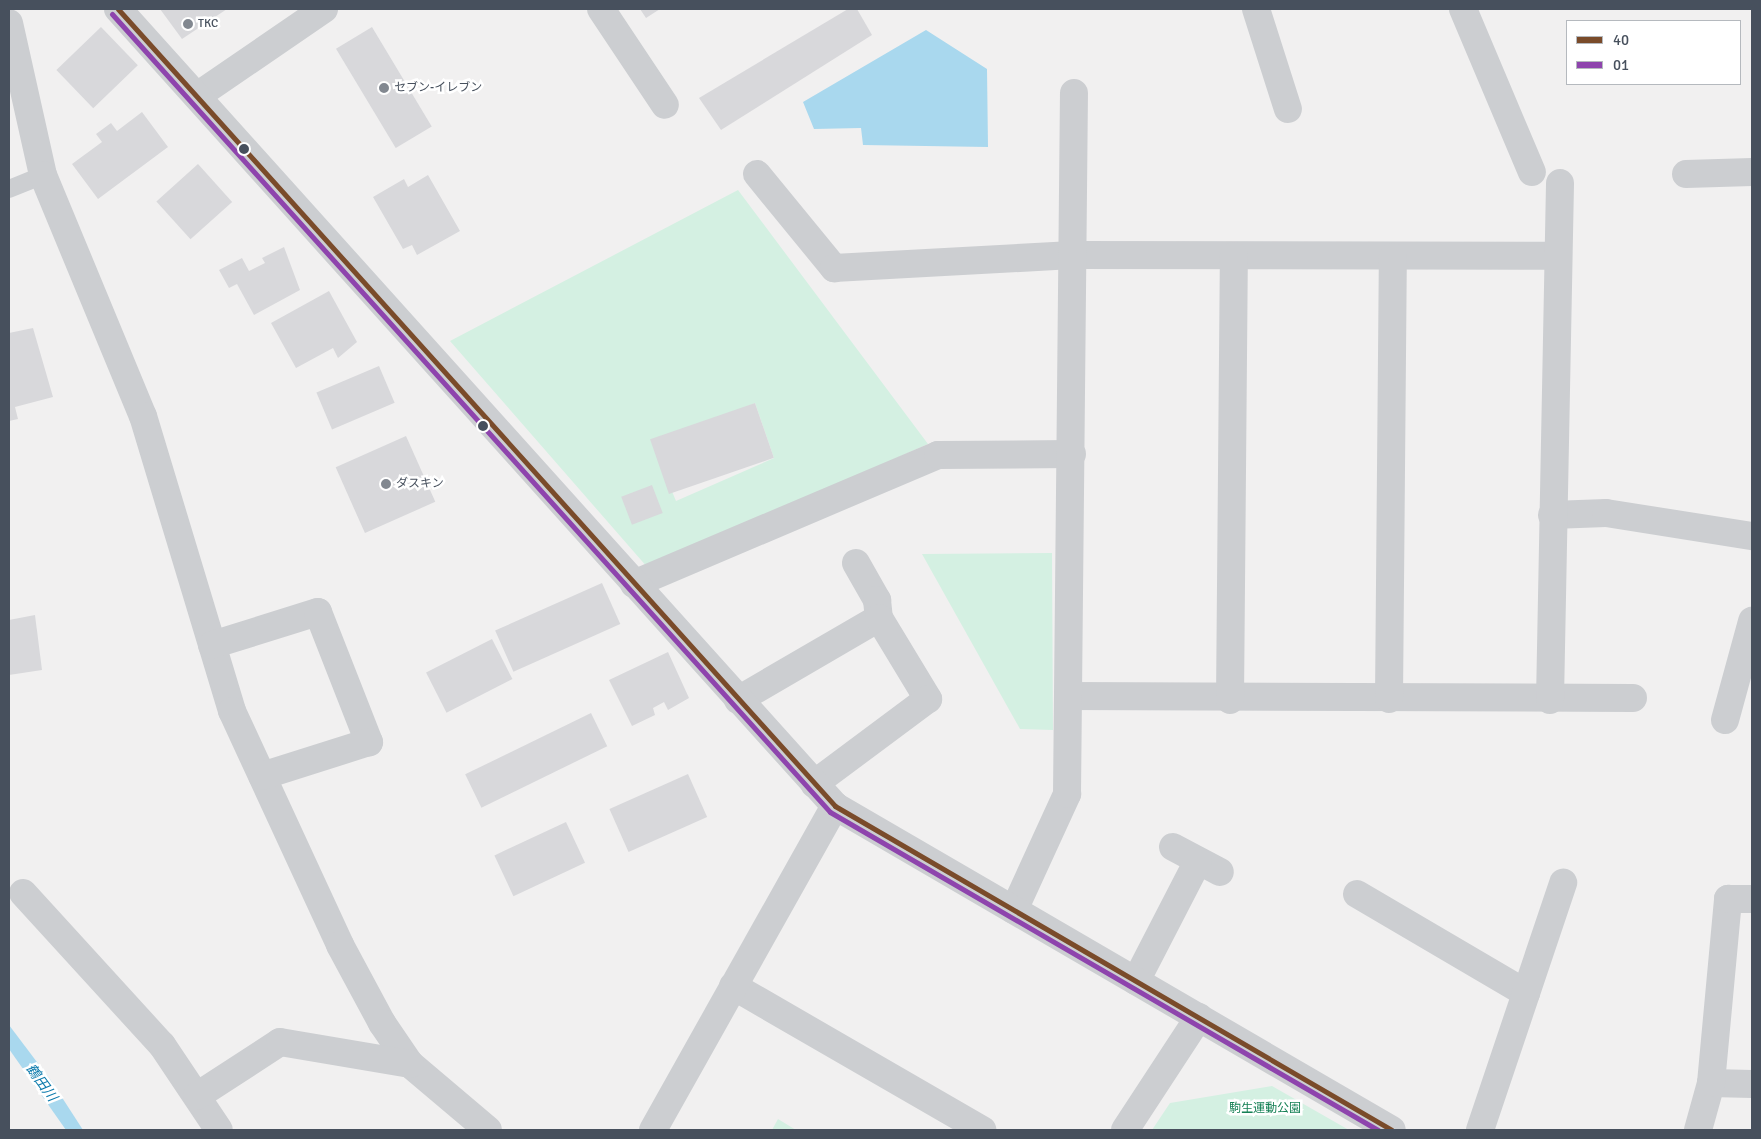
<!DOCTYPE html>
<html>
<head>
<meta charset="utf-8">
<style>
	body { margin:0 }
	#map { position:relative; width:1761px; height:1139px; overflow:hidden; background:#f1f0f0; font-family:Signika,"Noto Sans JP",sans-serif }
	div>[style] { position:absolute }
	.green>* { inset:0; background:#d4f0e2 }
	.water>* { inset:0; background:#a9d8ee }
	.building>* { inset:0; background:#d8d8db; transform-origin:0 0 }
	.service>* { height:18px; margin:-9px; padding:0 9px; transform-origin:9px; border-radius:9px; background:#ccced1 }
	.minor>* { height:28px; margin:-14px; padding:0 14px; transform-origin:14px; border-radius:14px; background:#ccced1 }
	.tertiary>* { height:28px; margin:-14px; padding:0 14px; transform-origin:14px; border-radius:14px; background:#ccced1 }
	.bus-1>* { height:5px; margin:-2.5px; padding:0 2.5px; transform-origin:2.5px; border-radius:2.5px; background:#7a4b2a }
	.bus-2>* { height:5px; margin:-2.5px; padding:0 2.5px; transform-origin:2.5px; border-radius:2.5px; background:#8e44ad }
	.dots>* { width:14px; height:14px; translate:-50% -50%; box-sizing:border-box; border:2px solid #fff; border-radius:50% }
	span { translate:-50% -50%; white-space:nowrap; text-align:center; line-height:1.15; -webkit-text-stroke:5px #fff; paint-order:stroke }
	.poi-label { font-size:12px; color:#47505d }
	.left { translate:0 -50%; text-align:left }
	.park-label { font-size:12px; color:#168055 }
	.water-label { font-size:14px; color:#0b7aac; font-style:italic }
	.frame { position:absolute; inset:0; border:10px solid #47505d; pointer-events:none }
	.legend { position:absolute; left:1566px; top:20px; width:175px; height:65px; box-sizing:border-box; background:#fff; border:1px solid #b5b9be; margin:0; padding:6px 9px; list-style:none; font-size:15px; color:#47505d }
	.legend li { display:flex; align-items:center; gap:10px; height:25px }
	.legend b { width:25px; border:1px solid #b5b9be }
</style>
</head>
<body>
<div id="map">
	<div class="green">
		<div style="clip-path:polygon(evenodd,738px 190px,928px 444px,648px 568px,450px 341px,738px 190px,755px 403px,774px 458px,676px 501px,654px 448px,755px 403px)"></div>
		<div style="clip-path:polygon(1052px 553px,1053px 730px,1020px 729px,922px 554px)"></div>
		<div style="clip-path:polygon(1272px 1086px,1349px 1130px,1152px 1130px,1170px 1103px)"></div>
		<div style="clip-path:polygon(778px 1119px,796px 1130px,772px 1130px)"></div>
	</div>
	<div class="water">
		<div style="clip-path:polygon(926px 30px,987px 69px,988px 147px,863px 145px,861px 128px,814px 129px,803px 102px)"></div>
		<div style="clip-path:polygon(9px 1025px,52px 1082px,83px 1130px,66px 1130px,9px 1049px)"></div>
	</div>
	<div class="building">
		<div style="clip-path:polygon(160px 9px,227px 9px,182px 39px)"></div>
		<div style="clip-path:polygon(640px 9px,660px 9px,646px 18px)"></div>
		<div style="clip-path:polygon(848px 9px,857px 9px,872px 35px,721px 130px,699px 98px)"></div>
		<div style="left:101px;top:27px;width:53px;height:62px;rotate:46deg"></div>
		<div style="left:372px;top:27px;width:116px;height:42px;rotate:59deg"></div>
		<div style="clip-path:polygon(142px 112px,168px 147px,98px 199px,72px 164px,102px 142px,96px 134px,111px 123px,117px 131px)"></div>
		<div style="left:198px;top:164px;width:51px;height:56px;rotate:48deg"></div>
		<div style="clip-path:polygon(428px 175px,460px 231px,417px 255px,412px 245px,403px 249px,373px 197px,404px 179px,408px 187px)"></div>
		<div style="clip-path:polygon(284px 247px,300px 290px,254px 315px,237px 284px,229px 288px,219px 270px,242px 258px,249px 271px,265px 263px,262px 258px)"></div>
		<div style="clip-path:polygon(329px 291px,357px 342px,338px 358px,333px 348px,296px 368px,271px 323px)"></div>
		<div style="clip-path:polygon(33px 328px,53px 397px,15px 407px,18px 419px,9px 421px,9px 333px)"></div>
		<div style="left:379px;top:366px;width:40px;height:68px;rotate:67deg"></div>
		<div style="left:755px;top:403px;width:58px;height:111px;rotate:71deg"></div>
		<div style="left:406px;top:436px;width:72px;height:77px;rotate:66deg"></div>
		<div style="left:652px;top:485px;width:30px;height:33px;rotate:69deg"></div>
		<div style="left:602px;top:583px;width:45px;height:117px;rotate:66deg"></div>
		<div style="clip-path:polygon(35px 615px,42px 670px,9px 675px,9px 620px)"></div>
		<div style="left:492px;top:639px;width:45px;height:74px;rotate:63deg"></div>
		<div style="clip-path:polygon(668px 652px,689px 698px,668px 710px,664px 702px,653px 708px,655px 715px,632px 726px,609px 680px)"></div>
		<div style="left:591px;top:713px;width:37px;height:140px;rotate:64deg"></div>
		<div style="left:688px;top:774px;width:47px;height:86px;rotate:66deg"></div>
		<div style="left:566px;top:822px;width:45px;height:79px;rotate:65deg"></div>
	</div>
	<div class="service">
		<div style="left:9px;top:189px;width:37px;rotate:-22deg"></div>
	</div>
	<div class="minor">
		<div style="left:601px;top:9px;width:115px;rotate:56.3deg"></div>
		<div style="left:1256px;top:9px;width:105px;rotate:72.3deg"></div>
		<div style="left:1463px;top:9px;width:177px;rotate:67.1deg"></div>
		<div style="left:9px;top:23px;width:156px;rotate:77.4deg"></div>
		<div style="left:43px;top:175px;width:261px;rotate:67.5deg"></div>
		<div style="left:143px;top:416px;width:308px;rotate:73.2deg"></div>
		<div style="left:232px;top:711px;width:258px;rotate:65.2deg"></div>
		<div style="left:340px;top:945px;width:89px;rotate:61.7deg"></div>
		<div style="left:382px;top:1023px;width:50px;rotate:55.7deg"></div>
		<div style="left:410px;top:1064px;width:102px;rotate:40.2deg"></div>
		<div style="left:197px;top:96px;width:154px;rotate:-34.4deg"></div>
		<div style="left:757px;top:174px;width:122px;rotate:50.7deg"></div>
		<div style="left:834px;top:268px;width:239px;rotate:-3.1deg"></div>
		<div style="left:1073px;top:255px;width:482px;rotate:0.1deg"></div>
		<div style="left:1686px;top:174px;width:66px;rotate:-1.7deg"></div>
		<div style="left:1552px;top:515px;width:54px;rotate:-2.1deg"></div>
		<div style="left:1606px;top:513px;width:148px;rotate:9deg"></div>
		<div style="left:856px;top:563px;width:43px;rotate:60.4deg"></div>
		<div style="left:877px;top:600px;width:18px;rotate:84deg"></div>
		<div style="left:634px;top:584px;width:330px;rotate:-23deg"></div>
		<div style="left:938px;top:455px;width:134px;rotate:-0.4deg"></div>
		<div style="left:212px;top:645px;width:111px;rotate:-17.3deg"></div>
		<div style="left:318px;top:612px;width:140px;rotate:68.6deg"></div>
		<div style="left:369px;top:742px;width:112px;rotate:162.4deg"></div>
		<div style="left:1068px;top:696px;width:565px;rotate:0.2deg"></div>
		<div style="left:1389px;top:699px;width:442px;rotate:-89.5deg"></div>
		<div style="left:738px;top:700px;width:163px;rotate:-30.2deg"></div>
		<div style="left:879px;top:618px;width:95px;rotate:58.8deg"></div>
		<div style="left:928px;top:699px;width:142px;rotate:143.3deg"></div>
		<div style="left:1230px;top:700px;width:444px;rotate:-89.5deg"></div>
		<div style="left:1550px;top:700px;width:517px;rotate:-88.89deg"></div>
		<div style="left:1725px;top:720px;width:103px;rotate:-74.7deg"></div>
		<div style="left:1173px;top:847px;width:53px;rotate:28deg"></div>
		<div style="left:23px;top:893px;width:206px;rotate:47.6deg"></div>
		<div style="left:162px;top:1045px;width:102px;rotate:56.2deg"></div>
		<div style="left:1357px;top:894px;width:196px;rotate:30.4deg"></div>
		<div style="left:1014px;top:910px;width:128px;rotate:-65.4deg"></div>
		<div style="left:1067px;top:794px;width:701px;rotate:-89.43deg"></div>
		<div style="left:1136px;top:981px;width:135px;rotate:-62.7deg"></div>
		<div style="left:733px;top:986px;width:288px;rotate:30deg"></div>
		<div style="left:1711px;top:1083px;width:41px;rotate:1.4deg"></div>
		<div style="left:197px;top:1096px;width:99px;rotate:-33deg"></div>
		<div style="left:280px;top:1042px;width:132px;rotate:9.6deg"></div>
		<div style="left:653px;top:1130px;width:372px;rotate:-60.7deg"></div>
		<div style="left:1125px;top:1130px;width:135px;rotate:-56.8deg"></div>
		<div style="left:1480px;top:1130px;width:261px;rotate:-71.4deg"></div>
		<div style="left:1698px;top:1130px;width:49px;rotate:-74.5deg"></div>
		<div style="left:1711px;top:1083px;width:185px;rotate:-84.7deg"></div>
		<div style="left:1728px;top:899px;width:24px"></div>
	</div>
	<div class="tertiary">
		<div style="left:118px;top:9px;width:1072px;rotate:48.02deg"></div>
		<div style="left:835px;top:806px;width:644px;rotate:30.19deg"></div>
	</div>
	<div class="bus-1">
		<div style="left:118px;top:9px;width:1072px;rotate:48.02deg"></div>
		<div style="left:835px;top:806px;width:644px;rotate:30.19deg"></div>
	</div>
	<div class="bus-2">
		<div style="left:112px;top:14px;width:1073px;rotate:48.02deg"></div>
		<div style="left:830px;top:812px;width:634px;rotate:30.13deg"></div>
	</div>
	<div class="dots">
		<div style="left:188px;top:24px;background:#828890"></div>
		<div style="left:384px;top:88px;background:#828890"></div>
		<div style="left:244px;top:149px;background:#47505d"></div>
		<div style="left:483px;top:426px;background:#47505d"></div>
		<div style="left:386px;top:484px;background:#828890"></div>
	</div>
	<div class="poi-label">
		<span class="left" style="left:198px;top:24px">TKC</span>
		<span class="left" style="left:394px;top:88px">セブン-イレブン</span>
		<span class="left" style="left:396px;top:484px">ダスキン</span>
	</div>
	<div class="park-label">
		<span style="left:1265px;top:1109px">駒生運動公園</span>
	</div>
	<div class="water-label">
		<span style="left:41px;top:1083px;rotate:54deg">鶴田川</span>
	</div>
	<div class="frame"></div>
	<ul class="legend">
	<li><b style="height:6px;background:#7a4b2a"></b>40</li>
	<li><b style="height:6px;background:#8e44ad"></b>01</li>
	</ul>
</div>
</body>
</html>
